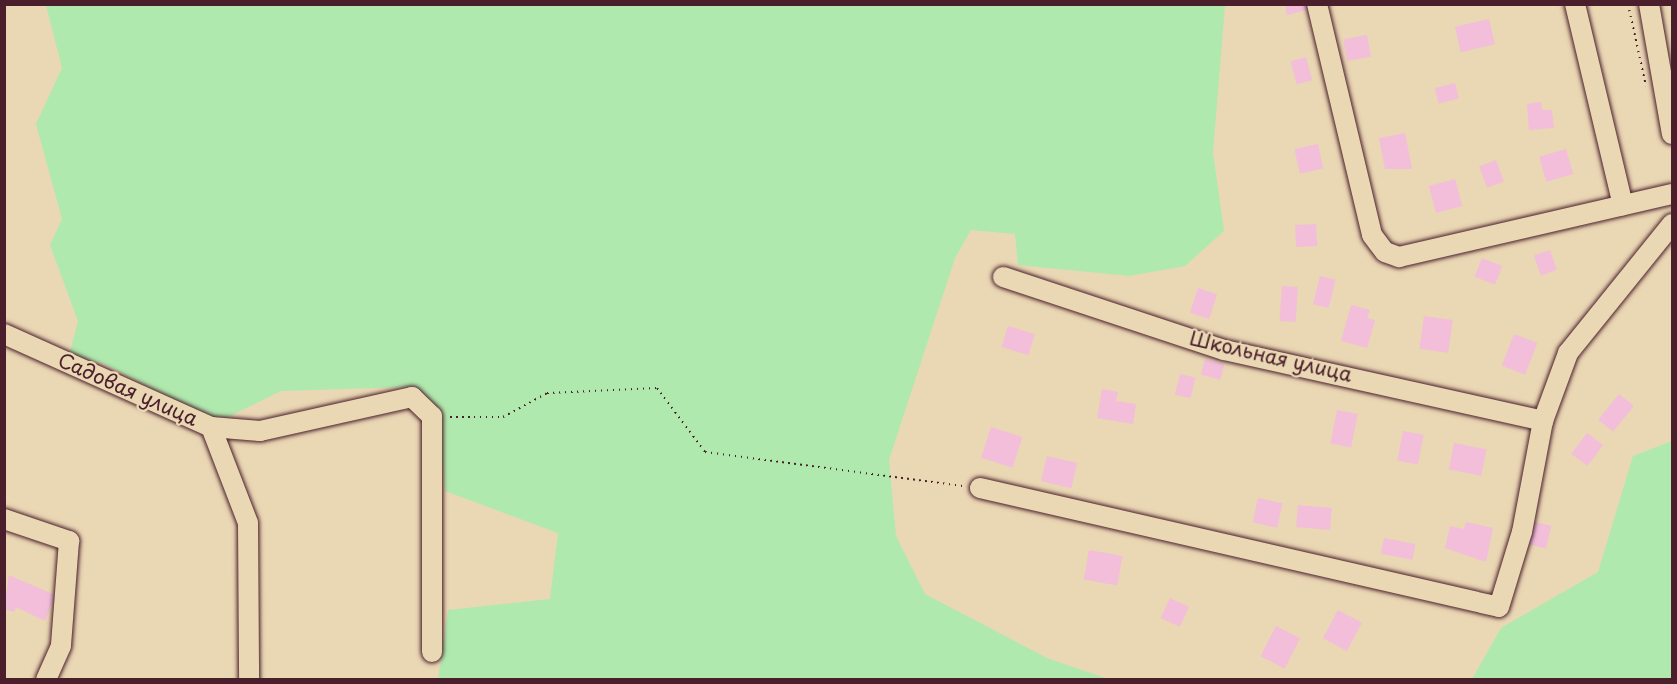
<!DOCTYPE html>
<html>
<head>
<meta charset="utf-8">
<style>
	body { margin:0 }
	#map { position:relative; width:1677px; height:684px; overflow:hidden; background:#ead7b4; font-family:"Playpen Sans",sans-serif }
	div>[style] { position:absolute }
	.green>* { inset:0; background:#b0e9ae }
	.building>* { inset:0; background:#f2beda; transform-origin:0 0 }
	.path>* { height:2px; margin-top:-1px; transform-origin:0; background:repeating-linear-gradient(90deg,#4a1f2b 0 1.5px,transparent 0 6px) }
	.roads { filter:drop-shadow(0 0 2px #4a1f2b) drop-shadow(0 0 2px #4a1f2b) }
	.minor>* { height:20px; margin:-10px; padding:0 10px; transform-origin:10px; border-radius:10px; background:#ead7b4 }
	span { translate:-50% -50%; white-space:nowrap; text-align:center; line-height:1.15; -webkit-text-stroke:4.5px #ead7b4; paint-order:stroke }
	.street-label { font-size:20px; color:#4a1f2b }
	.frame { position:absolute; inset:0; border:6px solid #4a1f2b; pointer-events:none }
</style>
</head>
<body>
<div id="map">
	<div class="green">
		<div style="clip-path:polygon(46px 5px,1225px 5px,1213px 152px,1224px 231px,1185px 266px,1129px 276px,1018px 265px,1015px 234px,971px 230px,955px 258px,889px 460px,896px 536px,925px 594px,1047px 658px,1108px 679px,438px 679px,448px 610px,550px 599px,558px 533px,445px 491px,438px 416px,409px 387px,281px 391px,218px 422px,104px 364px,69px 356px,78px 321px,50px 245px,62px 219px,36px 124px,62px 68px)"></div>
		<div style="clip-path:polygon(1672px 441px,1672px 679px,1472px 679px,1501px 628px,1598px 572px,1633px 456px)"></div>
	</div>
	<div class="building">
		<div style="clip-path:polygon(1285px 4px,1312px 4px,1313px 8px,1287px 15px)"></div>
		<div style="left:1489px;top:19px;width:26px;height:35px;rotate:77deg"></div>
		<div style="left:1367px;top:35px;width:22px;height:24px;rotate:80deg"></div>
		<div style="left:1306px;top:57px;width:24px;height:16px;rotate:75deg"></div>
		<div style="left:1455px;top:83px;width:16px;height:21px;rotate:76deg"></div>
		<div style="clip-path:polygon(1541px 102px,1542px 110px,1552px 110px,1554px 128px,1529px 130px,1527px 104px)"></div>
		<div style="clip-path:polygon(1405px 133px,1412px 169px,1385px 169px,1379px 138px)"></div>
		<div style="left:1318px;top:144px;width:25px;height:24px;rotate:78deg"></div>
		<div style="left:1566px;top:149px;width:26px;height:28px;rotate:74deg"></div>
		<div style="left:1496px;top:160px;width:23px;height:18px;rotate:70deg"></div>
		<div style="left:1455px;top:179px;width:28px;height:27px;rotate:75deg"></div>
		<div style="left:1316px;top:224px;width:22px;height:21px;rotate:87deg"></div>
		<div style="left:1550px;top:250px;width:21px;height:17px;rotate:71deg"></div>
		<div style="left:1482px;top:258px;width:22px;height:20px;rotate:22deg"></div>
		<div style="left:1320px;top:276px;width:16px;height:29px;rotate:14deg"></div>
		<div style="left:1282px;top:286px;width:16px;height:35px;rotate:4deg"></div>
		<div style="left:1198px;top:288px;width:20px;height:26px;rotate:18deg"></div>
		<div style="clip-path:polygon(1351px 305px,1370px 310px,1367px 318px,1375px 320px,1367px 348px,1341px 341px)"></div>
		<div style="left:1424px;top:316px;width:29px;height:33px;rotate:8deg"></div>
		<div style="left:1008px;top:326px;width:28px;height:22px;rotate:17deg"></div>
		<div style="left:1514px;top:334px;width:25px;height:34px;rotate:21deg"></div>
		<div style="left:1205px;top:359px;width:20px;height:16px;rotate:15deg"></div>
		<div style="left:1180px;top:374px;width:16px;height:21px;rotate:14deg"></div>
		<div style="clip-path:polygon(1102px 389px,1118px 392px,1116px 401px,1136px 404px,1133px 424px,1097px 418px)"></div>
		<div style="left:1619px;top:394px;width:19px;height:33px;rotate:39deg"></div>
		<div style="left:1337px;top:410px;width:21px;height:34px;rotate:11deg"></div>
		<div style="left:991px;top:427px;width:33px;height:32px;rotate:18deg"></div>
		<div style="left:1403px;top:431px;width:21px;height:30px;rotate:11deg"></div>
		<div style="left:1587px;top:433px;width:20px;height:26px;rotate:37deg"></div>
		<div style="left:1454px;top:443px;width:33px;height:27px;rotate:11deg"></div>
		<div style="left:1047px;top:456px;width:31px;height:26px;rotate:13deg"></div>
		<div style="left:1258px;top:498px;width:25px;height:25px;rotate:12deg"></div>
		<div style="left:1298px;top:505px;width:34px;height:22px;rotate:5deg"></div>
		<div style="left:1531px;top:521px;width:21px;height:23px;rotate:14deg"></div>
		<div style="clip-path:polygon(1466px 522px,1493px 528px,1486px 562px,1445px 548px,1450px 526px,1464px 529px)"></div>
		<div style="left:1384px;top:538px;width:32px;height:16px;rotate:11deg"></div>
		<div style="left:1089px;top:550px;width:34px;height:30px;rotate:10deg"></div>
		<div style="clip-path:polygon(9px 575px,55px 595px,45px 621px,16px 607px,14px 612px,4px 609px)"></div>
		<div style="left:1170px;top:598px;width:21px;height:22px;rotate:25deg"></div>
		<div style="left:1338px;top:610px;width:27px;height:32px;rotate:28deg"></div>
		<div style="left:1276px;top:626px;width:27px;height:34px;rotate:27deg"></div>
	</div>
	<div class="path">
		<div style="left:1628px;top:4px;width:84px;rotate:77.6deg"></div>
		<div style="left:450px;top:417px;width:53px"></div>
		<div style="left:503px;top:417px;width:50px;rotate:-28.6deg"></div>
		<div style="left:547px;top:393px;width:110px;rotate:-2.6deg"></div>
		<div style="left:657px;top:388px;width:80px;rotate:53.1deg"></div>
		<div style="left:705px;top:452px;width:262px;rotate:7.5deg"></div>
	</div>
	<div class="roads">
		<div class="minor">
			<div style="left:1317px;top:4px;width:237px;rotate:76.6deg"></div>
			<div style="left:1372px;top:235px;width:21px;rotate:53deg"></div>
			<div style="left:1385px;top:252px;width:15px;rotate:20deg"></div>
			<div style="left:1399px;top:257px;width:280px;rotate:-13deg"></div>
			<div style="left:1575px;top:4px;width:207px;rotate:76.6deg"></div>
			<div style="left:1649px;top:4px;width:132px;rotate:80deg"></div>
			<div style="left:1003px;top:277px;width:233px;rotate:18.3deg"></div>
			<div style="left:1224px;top:350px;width:327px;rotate:12.5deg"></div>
			<div style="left:4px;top:334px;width:227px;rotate:24.2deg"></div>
			<div style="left:211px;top:427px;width:103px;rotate:68.9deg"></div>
			<div style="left:248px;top:523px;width:157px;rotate:89.6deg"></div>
			<div style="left:211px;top:427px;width:49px;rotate:4.7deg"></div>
			<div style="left:260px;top:431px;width:156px;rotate:-12.6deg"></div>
			<div style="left:412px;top:397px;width:28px;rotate:44deg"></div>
			<div style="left:432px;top:416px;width:236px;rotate:90deg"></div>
			<div style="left:980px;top:488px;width:532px;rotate:12.91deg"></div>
			<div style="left:1499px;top:607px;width:78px;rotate:-73deg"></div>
			<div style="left:1522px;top:532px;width:113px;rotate:-79.3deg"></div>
			<div style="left:1543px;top:421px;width:72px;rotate:-69.8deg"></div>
			<div style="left:1568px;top:353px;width:166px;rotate:-51.1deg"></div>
			<div style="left:4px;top:519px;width:69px;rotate:18.7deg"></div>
			<div style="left:69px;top:541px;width:105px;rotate:94.4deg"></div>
			<div style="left:61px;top:646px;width:37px;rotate:114deg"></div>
		</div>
	</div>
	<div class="street-label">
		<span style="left:1271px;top:356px;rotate:13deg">Школьная улица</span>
		<span style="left:128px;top:389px;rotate:24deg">Садовая улица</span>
	</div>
	<div class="frame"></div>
</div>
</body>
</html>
